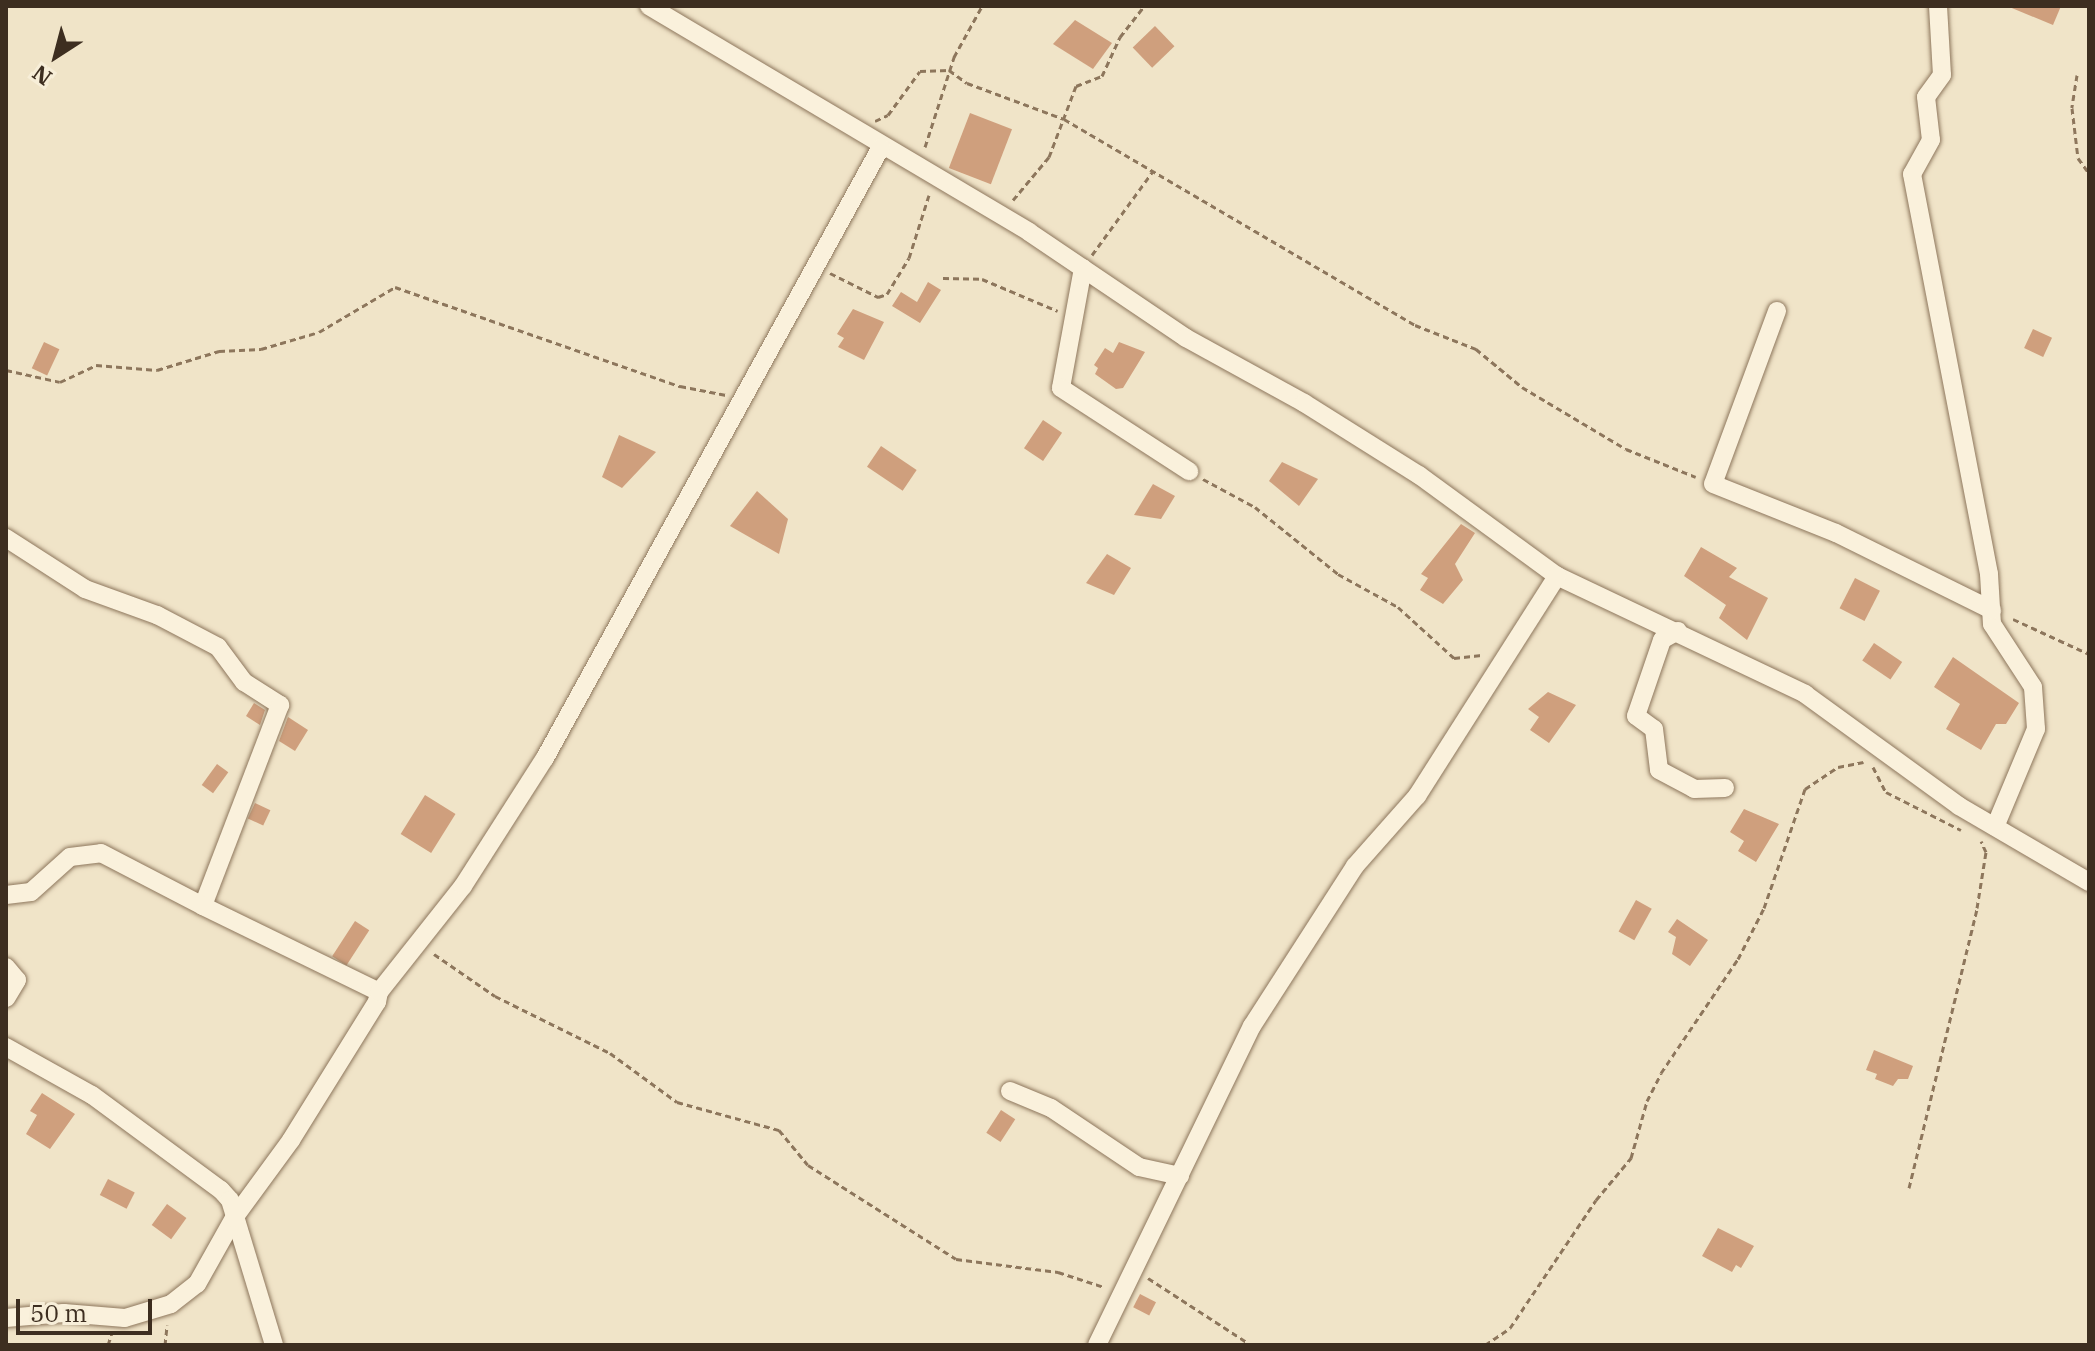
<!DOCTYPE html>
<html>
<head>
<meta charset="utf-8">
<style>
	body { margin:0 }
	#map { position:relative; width:2095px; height:1351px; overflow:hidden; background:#f0e4c8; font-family:"IBM Plex Serif",serif }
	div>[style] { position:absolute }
	.building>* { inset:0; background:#cf9f7d; transform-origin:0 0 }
	.path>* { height:3px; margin-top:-1.5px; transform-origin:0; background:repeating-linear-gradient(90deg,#8d765c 0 6px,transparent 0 10px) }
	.roads { filter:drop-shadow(0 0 2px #8d765c) drop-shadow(0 0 2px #8d765c) }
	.street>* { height:18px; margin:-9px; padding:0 9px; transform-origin:9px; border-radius:9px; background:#faf1dc }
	span { translate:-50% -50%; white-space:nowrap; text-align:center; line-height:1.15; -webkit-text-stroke:7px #f7eed8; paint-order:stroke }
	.frame { position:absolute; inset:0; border:8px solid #3d2e20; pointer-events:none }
	.north { position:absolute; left:16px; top:16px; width:80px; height:80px; -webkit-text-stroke:6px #f7eed8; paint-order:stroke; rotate:216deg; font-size:22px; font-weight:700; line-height:32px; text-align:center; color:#3d2e20 }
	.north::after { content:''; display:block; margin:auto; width:28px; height:36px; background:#3d2e20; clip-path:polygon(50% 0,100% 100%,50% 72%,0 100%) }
	.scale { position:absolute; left:16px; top:1299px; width:136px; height:36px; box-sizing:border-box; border:4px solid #3d2e20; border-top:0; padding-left:10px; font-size:24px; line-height:28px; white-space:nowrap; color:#3d2e20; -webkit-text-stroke:6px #f7eed8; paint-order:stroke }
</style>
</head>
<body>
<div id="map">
	<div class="building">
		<div style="clip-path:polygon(2007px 6px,2061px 6px,2053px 25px)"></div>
		<div style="clip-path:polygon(1075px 20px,1112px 43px,1093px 69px,1053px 44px)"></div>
		<div style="left:1155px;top:26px;width:28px;height:31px;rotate:46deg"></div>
		<div style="left:970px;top:113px;width:45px;height:59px;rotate:21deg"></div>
		<div style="clip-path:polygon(928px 282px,941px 290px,920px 323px,892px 306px,901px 292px,917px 302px)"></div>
		<div style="clip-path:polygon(853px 309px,884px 322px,864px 360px,838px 347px,844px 338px,837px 334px)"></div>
		<div style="left:2033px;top:329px;width:21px;height:21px;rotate:25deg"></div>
		<div style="left:44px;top:342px;width:17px;height:29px;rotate:25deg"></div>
		<div style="clip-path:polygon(1119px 342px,1145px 352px,1123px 388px,1116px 389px,1095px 374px,1098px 368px,1094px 365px,1105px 348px,1113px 353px)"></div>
		<div style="left:1043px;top:420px;width:23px;height:34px;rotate:34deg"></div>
		<div style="clip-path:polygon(619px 435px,656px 452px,622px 488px,602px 477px)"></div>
		<div style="left:881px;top:446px;width:43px;height:25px;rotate:34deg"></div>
		<div style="clip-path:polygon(1282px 462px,1318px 479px,1299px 506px,1269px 481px)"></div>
		<div style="clip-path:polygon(1153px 484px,1175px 496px,1161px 519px,1134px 515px)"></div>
		<div style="clip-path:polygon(757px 491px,788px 519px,779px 554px,730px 526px)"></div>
		<div style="clip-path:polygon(1461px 524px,1475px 533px,1455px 564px,1463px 580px,1443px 604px,1420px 590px,1428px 578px,1421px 574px)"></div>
		<div style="clip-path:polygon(1701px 547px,1737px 568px,1729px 577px,1768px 598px,1747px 640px,1719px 618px,1726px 605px,1684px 576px)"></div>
		<div style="clip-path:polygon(1107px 554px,1131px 568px,1114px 595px,1086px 583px)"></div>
		<div style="left:1855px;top:578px;width:28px;height:34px;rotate:27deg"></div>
		<div style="left:1874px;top:643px;width:34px;height:21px;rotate:34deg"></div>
		<div style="clip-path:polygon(1953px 657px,2019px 703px,2006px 724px,1996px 724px,1981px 750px,1946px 729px,1960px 704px,1934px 687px)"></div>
		<div style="clip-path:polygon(1548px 692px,1576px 705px,1549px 743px,1530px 730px,1539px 717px,1528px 709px)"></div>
		<div style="clip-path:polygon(254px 703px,265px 710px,260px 725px,246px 716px)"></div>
		<div style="clip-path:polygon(288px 717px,308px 730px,295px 751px,279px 741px)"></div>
		<div style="left:217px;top:764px;width:14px;height:26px;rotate:36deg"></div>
		<div style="left:425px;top:795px;width:36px;height:46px;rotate:32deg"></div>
		<div style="left:255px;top:803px;width:17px;height:17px;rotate:25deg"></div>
		<div style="clip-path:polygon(1744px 809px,1779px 824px,1756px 862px,1738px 851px,1744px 841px,1730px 832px)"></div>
		<div style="left:1636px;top:900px;width:18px;height:36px;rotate:29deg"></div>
		<div style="clip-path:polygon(1677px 919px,1708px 940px,1690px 966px,1672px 954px,1676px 937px,1668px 932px)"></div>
		<div style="left:355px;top:921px;width:17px;height:42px;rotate:33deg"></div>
		<div style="clip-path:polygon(1874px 1050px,1913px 1066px,1908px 1079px,1898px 1079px,1893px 1086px,1875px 1079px,1877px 1074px,1866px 1070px)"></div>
		<div style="clip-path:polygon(42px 1093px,75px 1114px,50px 1149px,26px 1134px,37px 1115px,30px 1111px)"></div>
		<div style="left:1001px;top:1110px;width:17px;height:27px;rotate:33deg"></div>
		<div style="left:108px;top:1179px;width:30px;height:18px;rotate:27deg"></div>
		<div style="left:167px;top:1204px;width:24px;height:26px;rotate:36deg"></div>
		<div style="clip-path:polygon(1718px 1228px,1754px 1246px,1741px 1268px,1736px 1265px,1732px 1272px,1702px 1256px)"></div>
		<div style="left:1140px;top:1294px;width:18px;height:15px;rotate:27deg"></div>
	</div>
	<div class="path">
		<div style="left:2077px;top:75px;width:33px;rotate:99deg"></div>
		<div style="left:2072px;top:108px;width:50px;rotate:83.2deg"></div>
		<div style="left:2078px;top:158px;width:19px;rotate:54deg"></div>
		<div style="left:875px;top:121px;width:14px;rotate:-25deg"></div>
		<div style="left:888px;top:115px;width:54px;rotate:-54deg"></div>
		<div style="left:920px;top:71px;width:29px;rotate:-2deg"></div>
		<div style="left:949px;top:70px;width:22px;rotate:36deg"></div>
		<div style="left:967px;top:83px;width:103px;rotate:20.4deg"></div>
		<div style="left:1064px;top:119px;width:407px;rotate:30.4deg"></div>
		<div style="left:1415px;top:325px;width:66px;rotate:21.5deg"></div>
		<div style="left:1476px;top:349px;width:60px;rotate:39.6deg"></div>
		<div style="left:1522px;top:387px;width:121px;rotate:30.8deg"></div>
		<div style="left:1626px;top:449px;width:75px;rotate:21.8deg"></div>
		<div style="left:925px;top:147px;width:95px;rotate:-72.1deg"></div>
		<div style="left:954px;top:57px;width:58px;rotate:-61.2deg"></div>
		<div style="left:1013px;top:200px;width:56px;rotate:-50.1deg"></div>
		<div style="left:1049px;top:157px;width:76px;rotate:-69.2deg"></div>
		<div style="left:1076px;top:86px;width:28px;rotate:-21deg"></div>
		<div style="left:1102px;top:76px;width:43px;rotate:-65.2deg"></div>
		<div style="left:1120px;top:37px;width:39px;rotate:-52deg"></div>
		<div style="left:1092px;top:255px;width:104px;rotate:-54deg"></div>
		<div style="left:830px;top:273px;width:54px;rotate:26.6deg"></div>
		<div style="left:878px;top:297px;width:9px;rotate:-18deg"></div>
		<div style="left:887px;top:294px;width:42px;rotate:-58.6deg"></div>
		<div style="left:909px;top:258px;width:66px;rotate:-72.4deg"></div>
		<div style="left:943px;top:278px;width:39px;rotate:1deg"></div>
		<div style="left:982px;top:279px;width:82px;rotate:22.8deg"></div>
		<div style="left:6px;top:370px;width:55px;rotate:12.5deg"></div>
		<div style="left:60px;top:382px;width:40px;rotate:-25deg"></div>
		<div style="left:96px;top:365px;width:61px;rotate:4.7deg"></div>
		<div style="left:157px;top:370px;width:65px;rotate:-17deg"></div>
		<div style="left:219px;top:351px;width:42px;rotate:-2.7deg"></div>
		<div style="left:261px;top:349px;width:60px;rotate:-16.3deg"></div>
		<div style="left:319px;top:332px;width:88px;rotate:-30.6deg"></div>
		<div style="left:395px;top:287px;width:302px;rotate:19.2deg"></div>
		<div style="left:680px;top:386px;width:47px;rotate:11.1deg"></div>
		<div style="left:1203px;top:479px;width:59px;rotate:28.3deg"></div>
		<div style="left:1255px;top:507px;width:107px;rotate:38.9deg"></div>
		<div style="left:1338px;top:574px;width:68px;rotate:28.8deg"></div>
		<div style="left:1398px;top:607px;width:76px;rotate:42.3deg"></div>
		<div style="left:1454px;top:658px;width:30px;rotate:-6deg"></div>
		<div style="left:2013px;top:619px;width:84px;rotate:24.7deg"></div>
		<div style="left:1873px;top:767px;width:28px;rotate:63deg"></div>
		<div style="left:1886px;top:792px;width:84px;rotate:26.9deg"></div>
		<div style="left:434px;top:954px;width:74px;rotate:34.5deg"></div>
		<div style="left:495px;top:996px;width:128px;rotate:26.4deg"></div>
		<div style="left:610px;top:1053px;width:83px;rotate:36.2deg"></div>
		<div style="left:677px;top:1102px;width:106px;rotate:15.4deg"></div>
		<div style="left:779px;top:1130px;width:45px;rotate:50.4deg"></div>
		<div style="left:808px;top:1165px;width:175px;rotate:32.4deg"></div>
		<div style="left:956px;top:1259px;width:103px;rotate:7.3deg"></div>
		<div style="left:1058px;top:1272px;width:48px;rotate:18.1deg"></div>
		<div style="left:1909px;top:1188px;width:288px;rotate:-76.3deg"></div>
		<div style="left:1977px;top:908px;width:57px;rotate:-80.9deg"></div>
		<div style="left:1986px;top:852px;width:12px;rotate:-114deg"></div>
		<div style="left:1148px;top:1278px;width:123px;rotate:33deg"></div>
		<div style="left:108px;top:1345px;width:13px;rotate:-72deg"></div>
		<div style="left:165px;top:1345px;width:20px;rotate:-84deg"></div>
		<div style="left:1485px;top:1345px;width:30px;rotate:-34deg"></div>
		<div style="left:1510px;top:1328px;width:154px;rotate:-56.1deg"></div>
		<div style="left:1596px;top:1200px;width:55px;rotate:-50.2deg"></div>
		<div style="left:1631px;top:1158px;width:59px;rotate:-74.3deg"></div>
		<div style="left:1647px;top:1101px;width:31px;rotate:-63deg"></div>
		<div style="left:1661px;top:1073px;width:138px;rotate:-56deg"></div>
		<div style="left:1738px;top:959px;width:57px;rotate:-63deg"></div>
		<div style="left:1764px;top:908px;width:126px;rotate:-71deg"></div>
		<div style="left:1805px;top:789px;width:40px;rotate:-34deg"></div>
		<div style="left:1838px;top:767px;width:26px;rotate:-11deg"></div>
	</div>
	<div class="roads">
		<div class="street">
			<div style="left:649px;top:6px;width:442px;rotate:30.7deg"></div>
			<div style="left:1029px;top:232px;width:189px;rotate:34deg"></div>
			<div style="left:1186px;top:338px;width:135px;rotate:28.8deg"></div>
			<div style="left:1304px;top:403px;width:136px;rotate:32.1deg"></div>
			<div style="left:1419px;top:475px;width:171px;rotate:36.2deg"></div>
			<div style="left:1557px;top:576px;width:275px;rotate:25.4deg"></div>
			<div style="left:1805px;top:694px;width:190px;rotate:36deg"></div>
			<div style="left:1959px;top:806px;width:151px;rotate:30.3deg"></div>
			<div style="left:1938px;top:6px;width:69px;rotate:86.7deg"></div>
			<div style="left:1942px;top:75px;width:27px;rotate:126deg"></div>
			<div style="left:1926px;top:97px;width:43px;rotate:83.4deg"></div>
			<div style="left:1931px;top:140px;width:39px;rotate:119deg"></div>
			<div style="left:1912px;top:174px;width:407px;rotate:79.1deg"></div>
			<div style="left:1989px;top:574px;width:50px;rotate:86.6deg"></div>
			<div style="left:1992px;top:624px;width:75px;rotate:56.9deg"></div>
			<div style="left:2033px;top:687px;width:42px;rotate:85.9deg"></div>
			<div style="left:2036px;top:729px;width:106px;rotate:112.7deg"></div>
			<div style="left:1083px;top:268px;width:122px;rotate:100.4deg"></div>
			<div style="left:1061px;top:388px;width:153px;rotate:33deg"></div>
			<div style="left:1777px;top:311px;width:184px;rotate:110.3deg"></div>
			<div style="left:1713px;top:484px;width:132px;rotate:21.7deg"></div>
			<div style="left:1836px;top:533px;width:174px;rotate:26.3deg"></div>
			<div style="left:6px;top:538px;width:94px;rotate:32.8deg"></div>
			<div style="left:85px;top:589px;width:77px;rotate:19.9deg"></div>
			<div style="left:157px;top:615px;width:69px;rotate:27.7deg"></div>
			<div style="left:218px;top:647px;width:44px;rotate:53.4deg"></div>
			<div style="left:244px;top:682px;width:43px;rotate:32.6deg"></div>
			<div style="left:280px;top:705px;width:215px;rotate:111deg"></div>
			<div style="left:203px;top:906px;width:196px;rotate:26deg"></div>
			<div style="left:1678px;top:631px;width:18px;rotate:151deg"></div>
			<div style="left:1662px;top:640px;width:80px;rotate:108.9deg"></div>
			<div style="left:1636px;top:716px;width:22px;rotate:36deg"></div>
			<div style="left:1654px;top:729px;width:41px;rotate:83deg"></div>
			<div style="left:1659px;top:770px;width:40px;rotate:28deg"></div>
			<div style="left:1694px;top:789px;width:31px;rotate:-2deg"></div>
			<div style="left:6px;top:895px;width:25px;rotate:-7deg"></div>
			<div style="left:31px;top:892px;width:52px;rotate:-41.9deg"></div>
			<div style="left:70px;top:857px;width:31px;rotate:-7deg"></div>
			<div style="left:101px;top:853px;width:115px;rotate:27.5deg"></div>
			<div style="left:6px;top:967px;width:17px;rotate:50deg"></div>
			<div style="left:17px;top:980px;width:21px;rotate:121deg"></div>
			<div style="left:6px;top:1047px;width:98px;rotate:29.2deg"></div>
			<div style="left:92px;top:1095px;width:160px;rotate:36.4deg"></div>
			<div style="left:221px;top:1190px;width:13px;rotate:48deg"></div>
			<div style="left:230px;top:1200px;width:152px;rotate:73.1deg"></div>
			<div style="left:1010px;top:1091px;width:44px;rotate:22.5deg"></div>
			<div style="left:1051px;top:1108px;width:106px;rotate:33.8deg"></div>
			<div style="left:1139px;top:1167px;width:42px;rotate:12.4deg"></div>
			<div style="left:6px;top:1318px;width:58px;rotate:-4.9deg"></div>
			<div style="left:64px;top:1313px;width:61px;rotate:4.7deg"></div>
			<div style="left:125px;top:1318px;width:48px;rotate:-16.9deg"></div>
			<div style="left:171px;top:1304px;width:33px;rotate:-38deg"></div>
			<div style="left:197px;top:1284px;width:76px;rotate:-60.7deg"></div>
			<div style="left:234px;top:1218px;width:97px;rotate:-53.8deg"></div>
			<div style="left:291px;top:1140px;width:163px;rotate:-58.1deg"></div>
			<div style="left:377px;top:1002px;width:10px;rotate:-79deg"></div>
			<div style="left:379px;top:992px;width:135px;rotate:-51.6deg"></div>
			<div style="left:463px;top:886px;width:152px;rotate:-57.4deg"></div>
			<div style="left:545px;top:758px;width:697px;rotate:-61.19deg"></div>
			<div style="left:1097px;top:1345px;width:355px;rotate:-64.1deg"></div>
			<div style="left:1252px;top:1026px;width:190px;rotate:-57.2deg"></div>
			<div style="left:1355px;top:866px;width:94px;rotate:-48.5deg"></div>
			<div style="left:1417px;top:796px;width:261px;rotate:-57.5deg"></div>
		</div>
	</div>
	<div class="frame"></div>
	<div class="north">N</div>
	<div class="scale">50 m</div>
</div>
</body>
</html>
